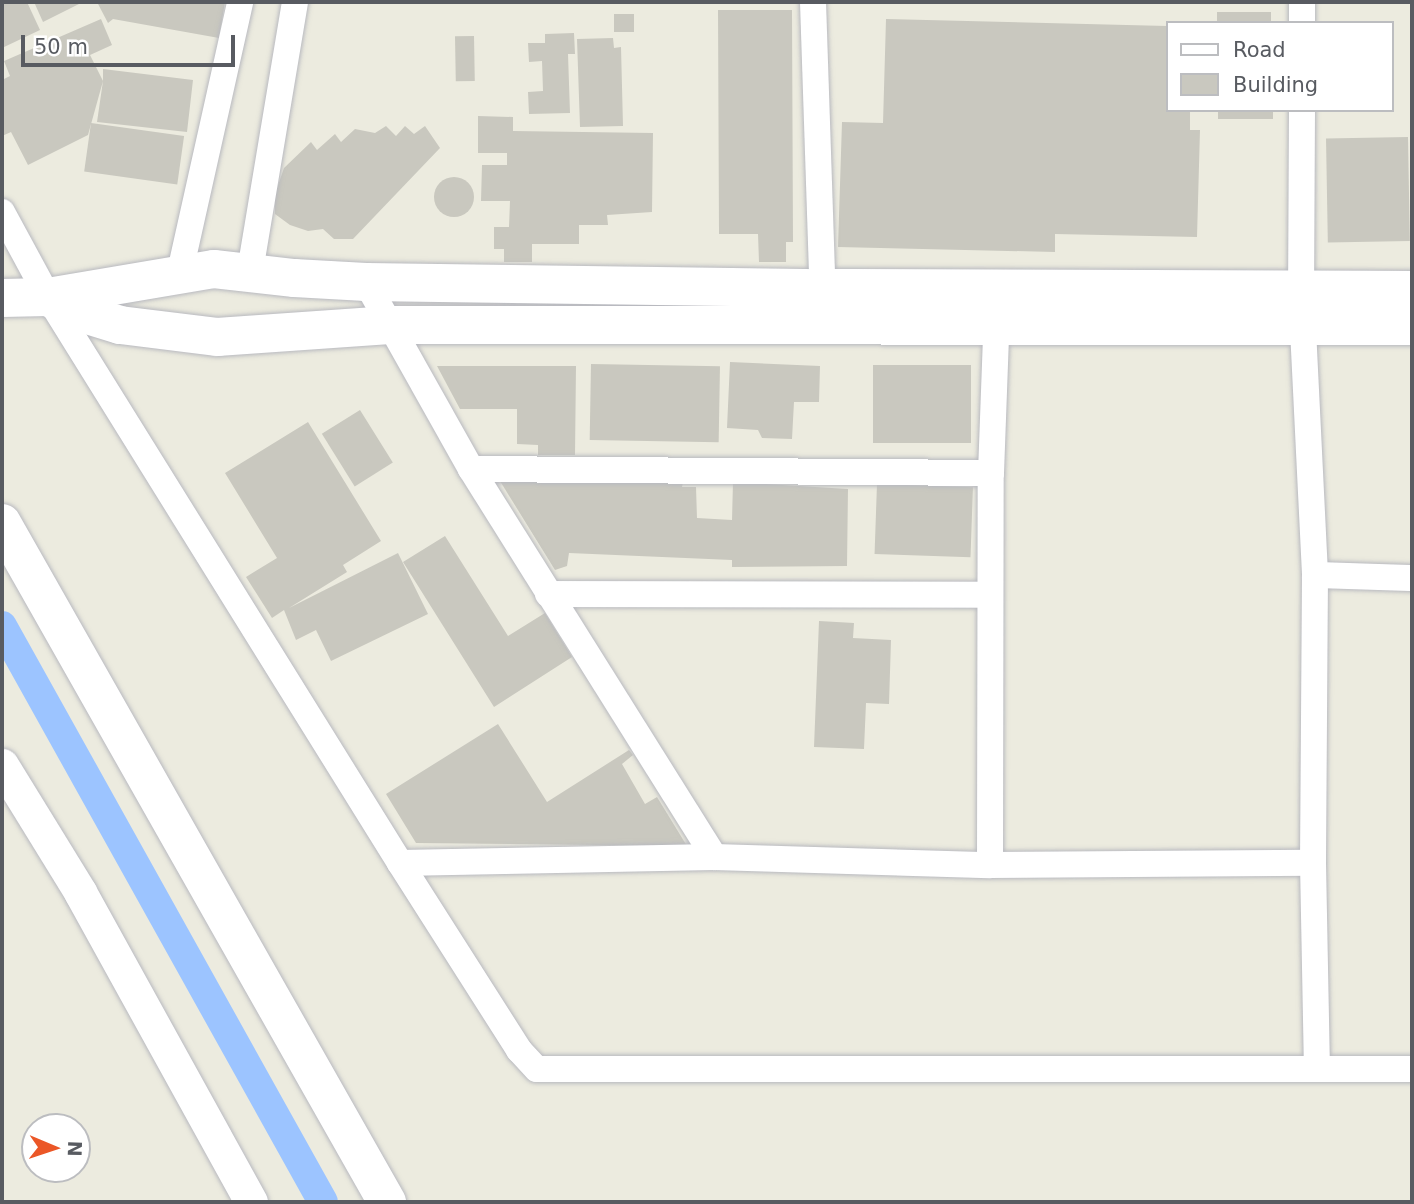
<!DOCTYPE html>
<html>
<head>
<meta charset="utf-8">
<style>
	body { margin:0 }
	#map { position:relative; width:1414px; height:1204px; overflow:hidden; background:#ecebdf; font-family:"DejaVu Sans",sans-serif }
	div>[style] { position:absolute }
	.canal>* { height:30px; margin:-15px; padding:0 15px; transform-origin:15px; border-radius:15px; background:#9cc4ff }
	.building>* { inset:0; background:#c9c8bf; transform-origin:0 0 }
	.round { border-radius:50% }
	.roads { filter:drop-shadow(0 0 2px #b8b9bf) drop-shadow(0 0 2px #b8b9bf) }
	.minor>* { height:26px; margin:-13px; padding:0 13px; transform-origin:13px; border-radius:13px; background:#fff }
	.tertiary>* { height:33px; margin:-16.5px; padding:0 16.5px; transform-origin:16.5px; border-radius:16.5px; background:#fff }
	.secondary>* { height:38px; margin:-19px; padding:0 19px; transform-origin:19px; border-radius:19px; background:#fff }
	span { translate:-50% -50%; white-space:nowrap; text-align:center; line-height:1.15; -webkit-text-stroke:6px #fff; paint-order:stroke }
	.frame { position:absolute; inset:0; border:4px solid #585b61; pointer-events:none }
	.legend { position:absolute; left:1166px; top:21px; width:228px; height:91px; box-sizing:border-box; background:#fff; border:2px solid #bcbdc0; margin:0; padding:9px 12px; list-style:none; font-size:21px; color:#585b61 }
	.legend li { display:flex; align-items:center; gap:14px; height:35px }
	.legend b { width:35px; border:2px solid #bcbdc0 }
	.north { position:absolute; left:21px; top:1113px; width:70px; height:70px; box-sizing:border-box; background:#fff; border:2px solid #bcbdc0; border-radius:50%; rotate:92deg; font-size:19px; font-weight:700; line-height:28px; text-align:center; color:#585b61 }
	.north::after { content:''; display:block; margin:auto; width:24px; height:32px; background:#eb5727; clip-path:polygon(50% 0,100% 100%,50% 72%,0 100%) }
	.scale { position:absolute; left:21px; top:35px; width:214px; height:32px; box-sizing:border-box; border:4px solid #585b61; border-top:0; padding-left:9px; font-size:21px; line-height:24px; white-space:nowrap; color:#585b61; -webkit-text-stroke:5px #fff; paint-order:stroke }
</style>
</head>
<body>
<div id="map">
	<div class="canal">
		<div style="left:2px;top:626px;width:659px;rotate:60.87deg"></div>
	</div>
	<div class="building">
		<div style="clip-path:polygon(2px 2px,27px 2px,40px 30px,2px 48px)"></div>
		<div style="clip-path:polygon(34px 2px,83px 2px,43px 22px)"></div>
		<div style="clip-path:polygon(97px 2px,225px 2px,219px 38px,113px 19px,108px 23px)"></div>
		<div style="clip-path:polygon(718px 10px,792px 10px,793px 242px,786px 242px,786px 262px,759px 262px,758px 234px,719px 234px)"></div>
		<div style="left:1271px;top:12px;width:11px;height:54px;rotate:90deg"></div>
		<div style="left:614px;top:14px;width:20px;height:18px"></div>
		<div style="clip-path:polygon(101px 19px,112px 45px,90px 55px,103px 81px,103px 69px,193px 80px,187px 132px,97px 122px,103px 81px,88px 135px,28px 165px,11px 132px,2px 136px,2px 80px,10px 76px,4px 61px)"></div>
		<div style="clip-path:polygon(886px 19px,1167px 26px,1167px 110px,1190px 110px,1190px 130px,1200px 130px,1197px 237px,1055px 234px,1055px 252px,838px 247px,842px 122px,883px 123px)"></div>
		<div style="clip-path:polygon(574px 33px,575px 54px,568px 54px,570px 113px,529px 114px,528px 92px,543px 91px,542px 61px,529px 62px,528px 43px,545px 43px,545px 34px)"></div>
		<div style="left:474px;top:36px;width:45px;height:19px;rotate:89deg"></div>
		<div style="clip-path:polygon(613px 38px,614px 48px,621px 47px,623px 126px,580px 127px,577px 39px)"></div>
		<div style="left:1218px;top:110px;width:55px;height:9px"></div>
		<div style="clip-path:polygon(478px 116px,513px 117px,513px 131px,653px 133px,652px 212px,607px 215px,608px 225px,579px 225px,579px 244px,532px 244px,532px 262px,504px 262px,504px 249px,494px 249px,494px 227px,509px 227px,510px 201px,481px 201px,482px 165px,507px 165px,507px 153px,478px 153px)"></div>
		<div style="left:91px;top:123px;width:94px;height:49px;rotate:8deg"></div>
		<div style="clip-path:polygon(386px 126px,396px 136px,405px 126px,414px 134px,425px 126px,440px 148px,353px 239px,334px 239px,323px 229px,308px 231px,290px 225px,275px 214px,275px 194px,284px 168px,311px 142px,317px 150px,335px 134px,341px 142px,355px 129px,375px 133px)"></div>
		<div style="left:1408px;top:137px;width:104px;height:82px;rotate:89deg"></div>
		<div class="round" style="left:434px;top:177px;width:40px;height:40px"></div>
		<div style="clip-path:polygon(730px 362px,820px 366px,819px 402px,794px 402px,792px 439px,762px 438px,758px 430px,727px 428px)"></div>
		<div style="left:591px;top:364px;width:129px;height:76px;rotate:1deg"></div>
		<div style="left:873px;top:365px;width:98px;height:78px"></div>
		<div style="clip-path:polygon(437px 366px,576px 366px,575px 455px,538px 455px,538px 445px,517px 444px,517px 409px,460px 409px)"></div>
		<div style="left:360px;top:410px;width:62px;height:45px;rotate:58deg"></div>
		<div style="clip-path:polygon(308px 422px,381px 541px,343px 565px,347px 572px,289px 608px,398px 553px,428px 614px,331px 661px,316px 630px,296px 640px,284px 610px,272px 618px,246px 577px,277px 558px,225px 473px)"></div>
		<div style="clip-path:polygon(500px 481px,683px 482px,682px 487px,696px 487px,697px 518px,732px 520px,733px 482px,848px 489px,847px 566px,732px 567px,732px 560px,569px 553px,567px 566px,555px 570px)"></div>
		<div style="left:877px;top:484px;width:96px;height:70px;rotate:2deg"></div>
		<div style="clip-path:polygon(445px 536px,508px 636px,545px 613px,572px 657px,494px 707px,403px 562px)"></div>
		<div style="clip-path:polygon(819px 621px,854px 623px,853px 638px,891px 640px,889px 704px,866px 703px,864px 749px,814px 747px)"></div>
		<div style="clip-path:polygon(498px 724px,547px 802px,629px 750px,633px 755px,622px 764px,645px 804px,657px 797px,687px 846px,416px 843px,386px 794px)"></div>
	</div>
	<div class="roads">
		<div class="minor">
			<div style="left:813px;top:2px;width:302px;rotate:88.1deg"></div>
			<div style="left:1302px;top:23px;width:21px;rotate:-90deg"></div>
			<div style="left:1302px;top:110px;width:178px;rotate:90.3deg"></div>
			<div style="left:1301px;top:288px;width:287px;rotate:87.2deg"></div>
			<div style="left:1315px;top:575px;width:288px;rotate:90.4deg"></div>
			<div style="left:1313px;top:863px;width:205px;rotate:88.9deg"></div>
			<div style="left:2px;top:212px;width:97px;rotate:61.6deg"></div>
			<div style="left:48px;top:297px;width:667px;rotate:58.12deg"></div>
			<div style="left:400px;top:863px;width:222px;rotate:57.5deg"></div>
			<div style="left:519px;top:1050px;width:26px;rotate:47deg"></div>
			<div style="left:537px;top:1069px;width:875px"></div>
			<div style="left:250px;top:271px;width:273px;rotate:-80.5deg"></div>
			<div style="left:179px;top:276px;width:281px;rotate:-77.4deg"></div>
			<div style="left:366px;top:282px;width:214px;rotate:60.7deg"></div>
			<div style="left:471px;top:469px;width:458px;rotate:57.9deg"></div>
			<div style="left:471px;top:469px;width:520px;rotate:0.44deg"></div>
			<div style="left:1315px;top:575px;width:97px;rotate:1.8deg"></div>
			<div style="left:548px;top:594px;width:442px;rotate:0.1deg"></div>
			<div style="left:400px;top:863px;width:314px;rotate:-1.1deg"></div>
			<div style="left:714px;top:857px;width:276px;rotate:1.7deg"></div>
			<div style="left:990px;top:865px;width:323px;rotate:-0.4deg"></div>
			<div style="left:990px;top:865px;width:392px;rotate:-89.9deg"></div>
			<div style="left:991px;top:473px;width:164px;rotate:-87.9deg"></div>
		</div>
		<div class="tertiary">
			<div style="left:2px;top:765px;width:149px;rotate:58.4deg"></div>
			<div style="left:80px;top:892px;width:354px;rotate:61.1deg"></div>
		</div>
		<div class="secondary">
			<div style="left:48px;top:297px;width:34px;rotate:27deg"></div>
			<div style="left:78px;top:312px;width:44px;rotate:17.2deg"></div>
			<div style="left:120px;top:325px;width:99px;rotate:7deg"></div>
			<div style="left:218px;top:337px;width:171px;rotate:-4deg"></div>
			<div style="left:389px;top:325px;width:1023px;rotate:0.06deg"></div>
			<div style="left:2px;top:298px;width:46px;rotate:-1.2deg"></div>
			<div style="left:48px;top:297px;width:168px;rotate:-9.6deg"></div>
			<div style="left:214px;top:269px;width:81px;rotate:6.4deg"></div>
			<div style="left:294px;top:278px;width:72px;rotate:3.2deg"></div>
			<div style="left:366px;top:282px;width:456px;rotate:0.8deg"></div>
			<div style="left:822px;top:288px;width:590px;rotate:0.19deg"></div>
			<div style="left:2px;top:523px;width:781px;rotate:60.45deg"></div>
		</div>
	</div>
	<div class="frame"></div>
	<ul class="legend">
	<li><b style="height:9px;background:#fff"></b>Road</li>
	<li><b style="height:19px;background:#c9c8bf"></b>Building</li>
	</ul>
	<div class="north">N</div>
	<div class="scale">50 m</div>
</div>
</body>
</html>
